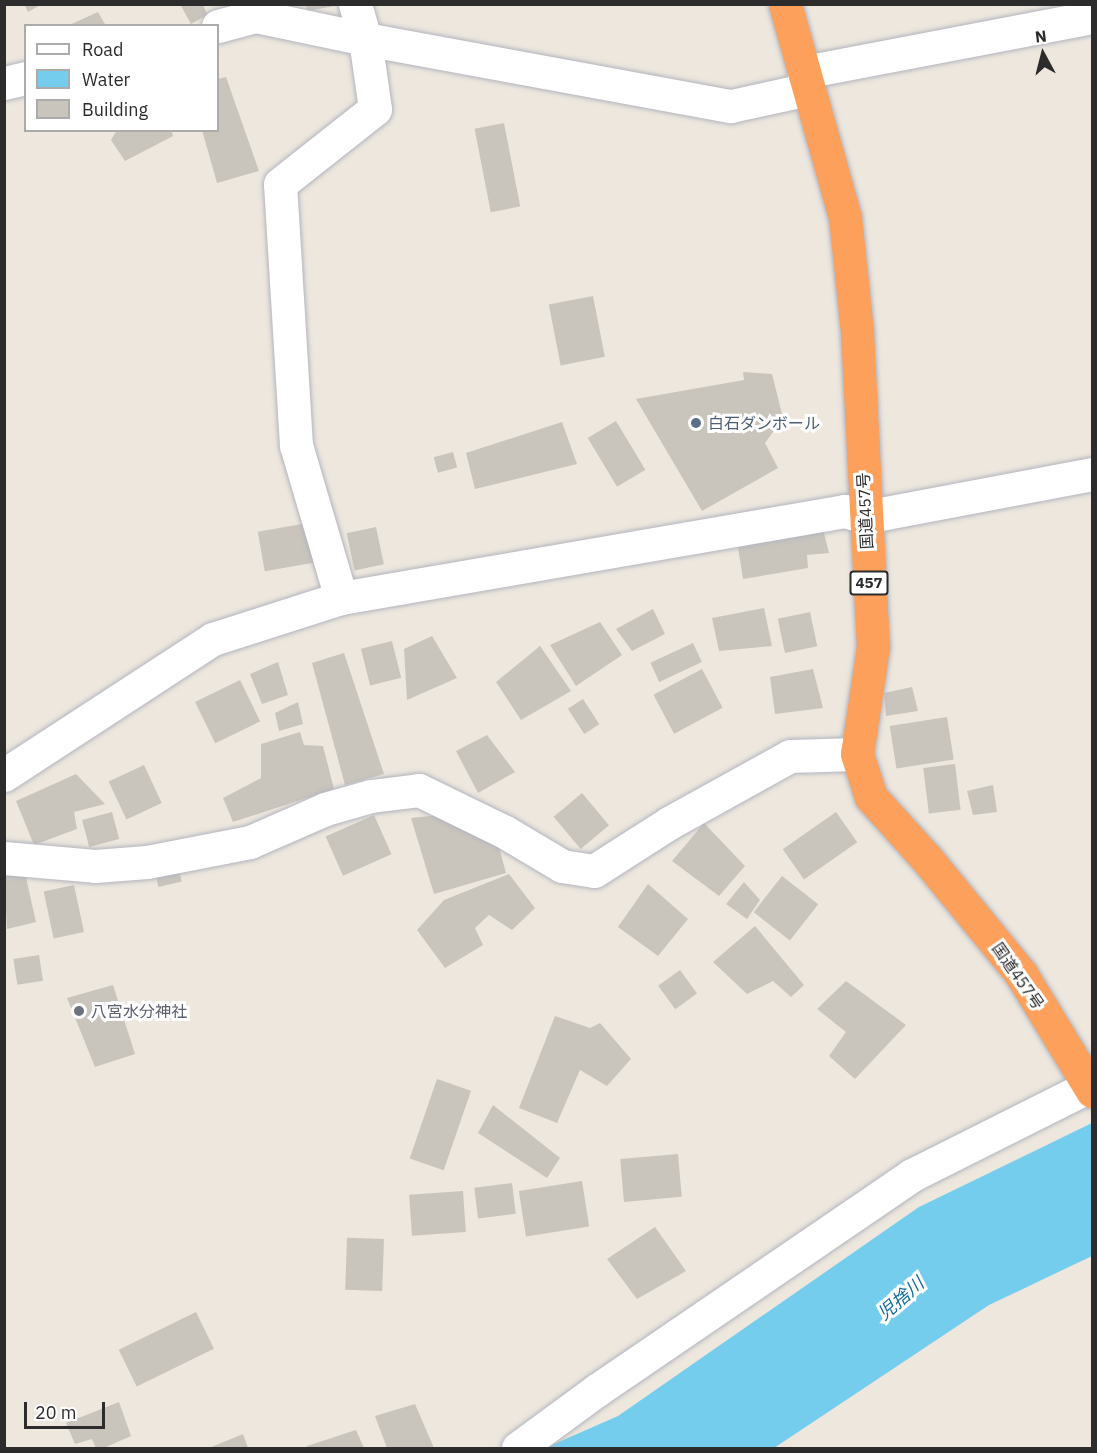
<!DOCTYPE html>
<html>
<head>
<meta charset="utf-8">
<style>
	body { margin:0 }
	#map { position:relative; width:1097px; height:1453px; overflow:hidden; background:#ede7de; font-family:"IBM Plex Sans","Noto Sans JP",sans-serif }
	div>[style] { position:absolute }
	.water>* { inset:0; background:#74cded }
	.building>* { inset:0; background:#c9c5bd; transform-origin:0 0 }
	.roads { filter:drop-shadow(0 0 2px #b2b5bf) drop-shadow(0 0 2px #b2b5bf) }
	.minor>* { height:33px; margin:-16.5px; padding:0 16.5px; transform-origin:16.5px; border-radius:16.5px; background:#fff }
	.highway>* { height:33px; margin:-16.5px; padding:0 16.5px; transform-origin:16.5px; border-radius:16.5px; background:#fca05b }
	.dots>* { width:16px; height:16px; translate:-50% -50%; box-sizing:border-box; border:3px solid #fff; border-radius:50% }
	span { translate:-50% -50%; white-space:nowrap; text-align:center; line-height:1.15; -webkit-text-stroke:6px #fff; paint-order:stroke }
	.shield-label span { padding:2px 4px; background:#fff; border:2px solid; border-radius:4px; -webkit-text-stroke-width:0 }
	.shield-label { font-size:15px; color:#2c2c2c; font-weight:700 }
	.service-label { font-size:16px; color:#4e5e75 }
	.left { translate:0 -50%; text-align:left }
	.street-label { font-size:16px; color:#2c2c2c }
	.worship-label { font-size:16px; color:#5b616d }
	.water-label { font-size:18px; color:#106c9c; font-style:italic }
	.frame { position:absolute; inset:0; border:6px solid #2c2c2c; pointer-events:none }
	.legend { position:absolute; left:24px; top:24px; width:195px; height:108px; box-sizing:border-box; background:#fff; border:2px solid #ababab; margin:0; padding:8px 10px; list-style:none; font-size:18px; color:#2c2c2c }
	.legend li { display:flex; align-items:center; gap:12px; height:30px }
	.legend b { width:30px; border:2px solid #ababab }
	.north { position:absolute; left:1013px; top:24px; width:60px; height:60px; -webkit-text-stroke:4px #fff; paint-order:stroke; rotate:353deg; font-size:16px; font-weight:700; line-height:24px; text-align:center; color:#2c2c2c }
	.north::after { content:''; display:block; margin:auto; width:21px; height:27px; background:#2c2c2c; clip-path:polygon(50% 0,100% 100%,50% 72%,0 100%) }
	.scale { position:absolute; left:24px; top:1402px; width:81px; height:27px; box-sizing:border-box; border:3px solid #2c2c2c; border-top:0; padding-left:8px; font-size:18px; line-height:21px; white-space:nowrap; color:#2c2c2c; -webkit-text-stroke:4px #fff; paint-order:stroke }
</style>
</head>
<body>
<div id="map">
	<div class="water">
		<div style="clip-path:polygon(1092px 1123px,1092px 1256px,989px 1305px,774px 1448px,545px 1448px,618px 1416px,919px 1207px)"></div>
	</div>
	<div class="building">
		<div style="clip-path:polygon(24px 4px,42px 4px,28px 12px)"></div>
		<div style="clip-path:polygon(180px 4px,203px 4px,207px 15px,191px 24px)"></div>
		<div style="clip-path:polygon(306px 4px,335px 4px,335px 6px,307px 11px)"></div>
		<div style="clip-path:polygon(98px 12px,106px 26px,67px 26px)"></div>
		<div style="clip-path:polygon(226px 77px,259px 171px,217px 183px,202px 130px,218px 130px,218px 79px)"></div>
		<div style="left:504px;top:123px;width:85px;height:30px;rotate:79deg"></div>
		<div style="clip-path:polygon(117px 130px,171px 130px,173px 136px,125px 161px,111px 140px)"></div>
		<div style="left:593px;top:296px;width:62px;height:45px;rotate:79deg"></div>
		<div style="clip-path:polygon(743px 372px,772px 374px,783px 418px,765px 443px,778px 468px,702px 511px,636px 399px,744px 380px)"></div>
		<div style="left:616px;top:421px;width:57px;height:33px;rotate:59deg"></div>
		<div style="clip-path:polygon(562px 422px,577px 464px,475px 489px,466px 453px)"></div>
		<div style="left:453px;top:452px;width:16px;height:20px;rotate:75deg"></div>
		<div style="left:308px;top:523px;width:40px;height:51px;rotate:80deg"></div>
		<div style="left:376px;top:527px;width:38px;height:30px;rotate:78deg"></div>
		<div style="clip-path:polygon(823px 529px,829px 553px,807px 555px,808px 568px,743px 579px,737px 541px)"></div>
		<div style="clip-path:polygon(764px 608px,772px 646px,719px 651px,712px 618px)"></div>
		<div style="clip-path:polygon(653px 609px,665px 634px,632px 651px,616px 629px)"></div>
		<div style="left:810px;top:612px;width:35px;height:33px;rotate:78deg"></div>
		<div style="clip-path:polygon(600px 622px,622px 655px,576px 686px,550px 645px)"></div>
		<div style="clip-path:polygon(432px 636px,457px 678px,407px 700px,404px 649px)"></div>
		<div style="left:392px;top:641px;width:38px;height:32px;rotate:76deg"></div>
		<div style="left:693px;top:643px;width:21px;height:47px;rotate:65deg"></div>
		<div style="clip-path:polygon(540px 646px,571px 691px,521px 720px,496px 682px)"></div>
		<div style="clip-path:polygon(344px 653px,384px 774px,345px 785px,312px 663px)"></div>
		<div style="clip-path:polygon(278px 662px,288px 695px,262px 704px,250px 674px)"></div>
		<div style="left:702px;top:669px;width:44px;height:55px;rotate:62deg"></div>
		<div style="clip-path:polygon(813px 669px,823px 708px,775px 714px,770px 677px)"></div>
		<div style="left:240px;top:680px;width:46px;height:50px;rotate:64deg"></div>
		<div style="clip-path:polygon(912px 687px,918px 711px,886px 716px,884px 693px)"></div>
		<div style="left:583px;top:699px;width:30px;height:18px;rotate:57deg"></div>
		<div style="clip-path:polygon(298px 702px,303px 724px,279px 731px,275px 713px)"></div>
		<div style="left:947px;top:717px;width:43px;height:58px;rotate:81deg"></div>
		<div style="clip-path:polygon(300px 732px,304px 745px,323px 746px,334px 789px,233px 822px,223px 798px,261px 778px,261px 744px)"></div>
		<div style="clip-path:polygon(487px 735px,515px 772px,478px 793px,456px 751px)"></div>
		<div style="left:955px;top:764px;width:46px;height:32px;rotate:83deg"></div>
		<div style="left:144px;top:765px;width:42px;height:39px;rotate:65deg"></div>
		<div style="clip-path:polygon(76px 774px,105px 804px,74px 812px,77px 829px,34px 845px,16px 801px)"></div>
		<div style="clip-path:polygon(993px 785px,997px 812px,973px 815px,967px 791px)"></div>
		<div style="left:582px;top:793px;width:42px;height:37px;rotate:50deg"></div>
		<div style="left:112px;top:812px;width:28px;height:31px;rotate:75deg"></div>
		<div style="left:836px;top:812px;width:37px;height:65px;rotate:55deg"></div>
		<div style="left:374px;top:815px;width:43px;height:53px;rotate:66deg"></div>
		<div style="clip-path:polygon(439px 815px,497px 840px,506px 873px,434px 894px,411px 818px)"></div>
		<div style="clip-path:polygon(704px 823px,745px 866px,719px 896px,672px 861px)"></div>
		<div style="left:178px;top:865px;width:17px;height:24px;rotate:77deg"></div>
		<div style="clip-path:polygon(25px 873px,36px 922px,7px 929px,4px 876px)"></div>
		<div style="clip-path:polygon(509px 874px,535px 908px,512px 930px,489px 915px,475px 928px,483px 945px,445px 968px,417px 930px,444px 900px)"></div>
		<div style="left:782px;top:876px;width:46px;height:46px;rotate:38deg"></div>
		<div style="clip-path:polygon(744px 882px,760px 900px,747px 919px,726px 904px)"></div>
		<div style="clip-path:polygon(648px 884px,688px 919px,658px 956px,618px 927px)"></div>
		<div style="left:74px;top:885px;width:48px;height:31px;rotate:78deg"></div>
		<div style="clip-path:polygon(755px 926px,804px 985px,791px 997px,773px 981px,747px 994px,713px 962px)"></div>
		<div style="left:39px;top:955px;width:26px;height:26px;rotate:81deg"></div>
		<div style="left:680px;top:970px;width:29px;height:27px;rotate:54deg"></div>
		<div style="clip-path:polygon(846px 981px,906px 1025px,855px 1079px,829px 1056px,846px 1032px,817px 1009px)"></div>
		<div style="clip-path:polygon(113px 985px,135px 1054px,95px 1067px,67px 998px)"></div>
		<div style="clip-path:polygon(555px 1016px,590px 1028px,600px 1023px,631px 1059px,607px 1086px,580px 1070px,557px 1123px,519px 1108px)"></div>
		<div style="left:437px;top:1079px;width:36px;height:84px;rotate:19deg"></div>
		<div style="clip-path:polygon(493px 1105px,560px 1158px,547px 1178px,478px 1133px)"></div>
		<div style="left:678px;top:1154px;width:43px;height:58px;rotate:85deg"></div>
		<div style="left:582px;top:1181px;width:46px;height:64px;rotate:81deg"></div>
		<div style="left:512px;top:1183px;width:31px;height:38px;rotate:83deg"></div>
		<div style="left:463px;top:1191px;width:41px;height:54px;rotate:86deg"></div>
		<div style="clip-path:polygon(655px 1227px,686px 1271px,637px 1299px,607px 1259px)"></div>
		<div style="left:384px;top:1239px;width:52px;height:37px;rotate:92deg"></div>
		<div style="left:196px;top:1312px;width:41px;height:86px;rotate:64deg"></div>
		<div style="clip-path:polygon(119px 1402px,131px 1436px,104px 1448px,96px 1448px,92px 1439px,75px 1444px,66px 1423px)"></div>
		<div style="clip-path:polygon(415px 1404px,434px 1448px,387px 1448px,375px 1416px)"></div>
		<div style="clip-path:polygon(356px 1430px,364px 1448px,307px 1448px,307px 1446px)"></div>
		<div style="clip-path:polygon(243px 1434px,248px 1448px,209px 1448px)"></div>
	</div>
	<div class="roads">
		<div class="minor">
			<div style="left:218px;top:26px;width:39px;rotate:-15deg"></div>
			<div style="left:256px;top:16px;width:111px;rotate:11.9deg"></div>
			<div style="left:365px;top:39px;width:372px;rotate:10.4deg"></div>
			<div style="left:731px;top:106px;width:79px;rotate:-12.4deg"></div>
			<div style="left:804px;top:72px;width:293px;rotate:-10.8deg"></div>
			<div style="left:4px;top:83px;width:23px;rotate:-13deg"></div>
			<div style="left:341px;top:598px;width:159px;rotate:-106.4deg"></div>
			<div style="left:296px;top:445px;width:261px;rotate:-93.5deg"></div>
			<div style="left:280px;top:184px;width:121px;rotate:-38.3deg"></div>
			<div style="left:375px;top:109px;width:71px;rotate:-98.1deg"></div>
			<div style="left:365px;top:39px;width:36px;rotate:-106deg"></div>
			<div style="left:4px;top:775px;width:249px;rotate:-33.1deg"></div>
			<div style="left:213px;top:639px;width:134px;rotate:-17.8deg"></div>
			<div style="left:341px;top:598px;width:511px;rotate:-9.79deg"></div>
			<div style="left:845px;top:511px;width:21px;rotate:17deg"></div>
			<div style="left:865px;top:517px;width:231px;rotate:-10.7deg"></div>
			<div style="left:4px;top:858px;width:91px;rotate:5deg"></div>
			<div style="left:95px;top:866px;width:52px;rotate:-4.4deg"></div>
			<div style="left:147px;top:862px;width:105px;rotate:-11deg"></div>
			<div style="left:250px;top:842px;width:82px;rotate:-23.7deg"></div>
			<div style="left:325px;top:809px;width:48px;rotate:-15.8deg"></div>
			<div style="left:371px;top:796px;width:48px;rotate:-7.1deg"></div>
			<div style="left:419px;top:790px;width:96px;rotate:26deg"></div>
			<div style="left:505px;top:832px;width:66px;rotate:30.8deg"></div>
			<div style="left:562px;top:866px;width:32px;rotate:9deg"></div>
			<div style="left:594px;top:871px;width:89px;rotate:-32.6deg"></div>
			<div style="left:669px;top:823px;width:138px;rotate:-29deg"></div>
			<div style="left:790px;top:756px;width:67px;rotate:-1.7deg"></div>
			<div style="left:518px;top:1448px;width:98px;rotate:-36.3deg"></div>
			<div style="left:597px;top:1390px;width:381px;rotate:-34.3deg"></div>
			<div style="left:912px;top:1175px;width:201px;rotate:-26.6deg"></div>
		</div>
		<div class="highway">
			<div style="left:785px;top:4px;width:221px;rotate:74.3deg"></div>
			<div style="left:845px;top:217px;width:116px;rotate:84deg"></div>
			<div style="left:857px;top:332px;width:315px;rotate:87.1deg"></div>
			<div style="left:873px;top:647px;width:108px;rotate:98.5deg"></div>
			<div style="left:857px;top:754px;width:45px;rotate:72deg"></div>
			<div style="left:871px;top:797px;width:84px;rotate:47.9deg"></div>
			<div style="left:927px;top:859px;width:149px;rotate:50.7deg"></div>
			<div style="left:1021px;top:974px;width:137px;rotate:58.7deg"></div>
		</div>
	</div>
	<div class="dots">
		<div style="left:696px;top:423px;background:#5c6f8a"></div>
		<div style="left:79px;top:1011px;background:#6b7280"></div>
	</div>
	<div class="shield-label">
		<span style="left:869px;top:583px">457</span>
	</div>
	<div class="service-label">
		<span class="left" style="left:708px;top:423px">白石ダンボール</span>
	</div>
	<div class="street-label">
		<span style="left:865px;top:511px;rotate:-93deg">国道457号</span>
		<span style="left:1018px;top:976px;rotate:55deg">国道457号</span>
	</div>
	<div class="worship-label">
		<span class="left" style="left:91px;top:1011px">八宮水分神社</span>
	</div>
	<div class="water-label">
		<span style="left:901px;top:1299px;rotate:-41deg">児捨川</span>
	</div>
	<div class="frame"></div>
	<ul class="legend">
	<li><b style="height:8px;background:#fff"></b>Road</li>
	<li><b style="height:16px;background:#74cded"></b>Water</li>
	<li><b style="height:16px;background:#c9c5bd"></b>Building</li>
	</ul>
	<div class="north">N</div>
	<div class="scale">20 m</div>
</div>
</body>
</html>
